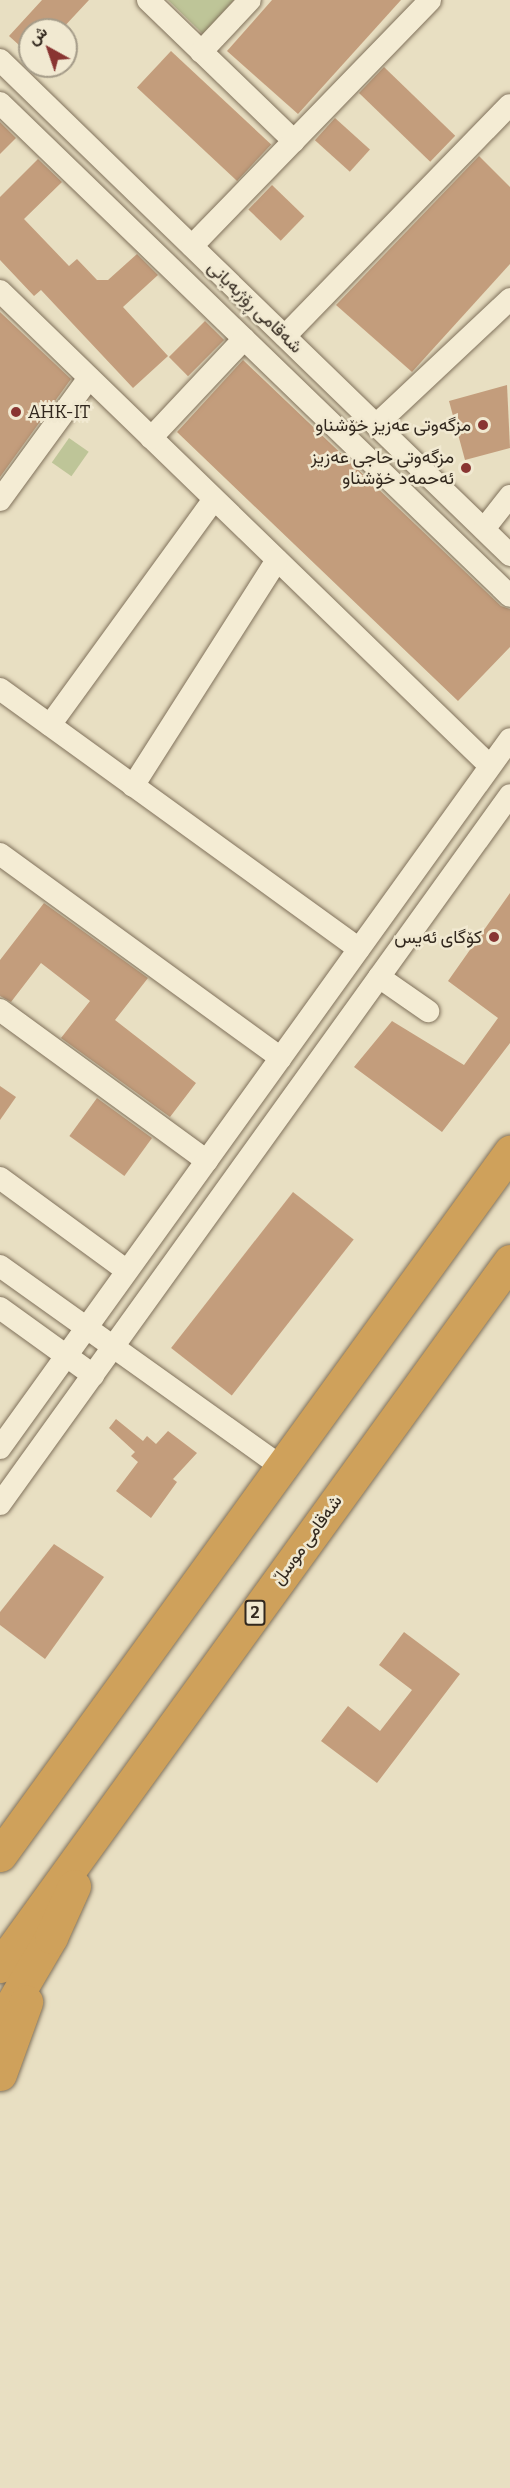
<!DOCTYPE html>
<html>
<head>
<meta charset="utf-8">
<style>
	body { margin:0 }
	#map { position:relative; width:510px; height:2488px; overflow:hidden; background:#e8dfc2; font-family:Bitter,Vazirmatn,serif }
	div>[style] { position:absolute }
	.green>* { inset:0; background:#bec598; transform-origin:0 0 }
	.building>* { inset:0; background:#c39d7c; transform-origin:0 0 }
	.roads { filter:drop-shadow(0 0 2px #80715b) drop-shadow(0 0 2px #80715b) }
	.minor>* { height:22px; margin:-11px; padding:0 11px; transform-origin:11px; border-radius:11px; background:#f4ecd4 }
	.highway>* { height:33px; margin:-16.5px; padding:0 16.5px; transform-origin:16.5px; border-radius:16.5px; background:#cfa15b }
	.dots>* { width:16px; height:16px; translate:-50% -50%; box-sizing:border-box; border:3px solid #f1e9d1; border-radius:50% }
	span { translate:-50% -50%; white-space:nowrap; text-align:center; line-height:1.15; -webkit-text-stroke:5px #f1e9d1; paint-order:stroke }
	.shield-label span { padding:2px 4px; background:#f1e9d1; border:2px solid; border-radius:4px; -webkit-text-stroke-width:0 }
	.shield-label { font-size:16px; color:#32281e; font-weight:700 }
	.street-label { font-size:18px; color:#32281e }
	.poi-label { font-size:18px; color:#32281e }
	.left { translate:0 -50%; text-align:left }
	.right { translate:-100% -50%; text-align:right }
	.north { position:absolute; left:18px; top:18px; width:60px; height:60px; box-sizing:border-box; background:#f1e9d1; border:2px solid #a59c89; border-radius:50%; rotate:320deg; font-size:16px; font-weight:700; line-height:24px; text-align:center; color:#32281e }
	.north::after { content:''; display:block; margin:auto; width:21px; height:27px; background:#893532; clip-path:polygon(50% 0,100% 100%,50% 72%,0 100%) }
</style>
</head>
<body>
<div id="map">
	<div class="green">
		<div style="clip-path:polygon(168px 0,234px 0,203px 34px)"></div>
		<div style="left:69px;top:438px;width:24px;height:30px;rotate:35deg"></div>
	</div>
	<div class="building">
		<div style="clip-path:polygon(42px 0,89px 0,61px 30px,30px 30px,30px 55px,9px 36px)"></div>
		<div style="clip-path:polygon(272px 0,401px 0,298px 114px,227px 51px)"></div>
		<div style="left:171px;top:51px;width:137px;height:50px;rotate:43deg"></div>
		<div style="left:384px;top:67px;width:99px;height:36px;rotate:44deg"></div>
		<div style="left:335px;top:118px;width:47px;height:30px;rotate:42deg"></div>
		<div style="clip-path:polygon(0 122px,16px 138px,0 154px)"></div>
		<div style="clip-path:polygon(479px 156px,510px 187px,510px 264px,412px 372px,336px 305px)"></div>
		<div style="clip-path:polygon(38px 159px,62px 182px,24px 219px,69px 266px,77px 259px,97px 280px,108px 280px,137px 254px,158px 275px,123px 307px,168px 356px,133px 388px,41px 290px,34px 296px,0 260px,0 197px)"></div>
		<div style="left:272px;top:185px;width:45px;height:34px;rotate:44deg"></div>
		<div style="clip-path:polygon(0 312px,71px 379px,0 477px)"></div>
		<div style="left:205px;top:321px;width:27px;height:51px;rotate:45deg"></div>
		<div style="clip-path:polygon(243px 360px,501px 606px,510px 609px,510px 647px,458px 701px,177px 432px)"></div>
		<div style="clip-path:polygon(507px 385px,510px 448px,465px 460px,449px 401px)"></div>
		<div style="clip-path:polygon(510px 893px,510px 1043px,442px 1132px,354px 1067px,392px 1021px,464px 1065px,498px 1018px,448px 981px)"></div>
		<div style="clip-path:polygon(44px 903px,148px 978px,115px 1020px,196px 1083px,170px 1117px,61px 1038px,90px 1001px,41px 963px,11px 1002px,0 996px,0 960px)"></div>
		<div style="clip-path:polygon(0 1086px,16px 1097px,0 1120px)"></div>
		<div style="left:97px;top:1098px;width:68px;height:47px;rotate:36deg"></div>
		<div style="left:293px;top:1192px;width:77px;height:198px;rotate:38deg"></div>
		<div style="clip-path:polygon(116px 1419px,143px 1441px,147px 1436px,156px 1444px,168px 1431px,197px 1453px,173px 1479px,177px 1482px,151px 1518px,116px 1491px,138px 1462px,131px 1456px,135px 1452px,109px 1428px)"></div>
		<div style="clip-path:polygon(54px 1544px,104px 1577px,45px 1659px,0 1625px,0 1612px)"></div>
		<div style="clip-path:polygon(404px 1632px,460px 1674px,377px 1783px,321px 1741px,348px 1706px,380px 1731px,412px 1690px,379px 1665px)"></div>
	</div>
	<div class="roads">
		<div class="minor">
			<div style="left:148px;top:0;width:203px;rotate:44deg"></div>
			<div style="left:201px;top:52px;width:71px;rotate:-46.7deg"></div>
			<div style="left:0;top:60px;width:711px;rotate:44.14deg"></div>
			<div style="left:0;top:103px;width:709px;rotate:44.03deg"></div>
			<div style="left:192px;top:246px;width:342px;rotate:-45.9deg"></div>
			<div style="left:0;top:291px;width:682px;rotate:44.11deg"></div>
			<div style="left:285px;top:336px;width:322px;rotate:-45.8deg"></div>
			<div style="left:376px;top:425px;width:184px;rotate:-43.2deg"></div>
			<div style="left:151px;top:438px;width:136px;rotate:-46.8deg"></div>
			<div style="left:0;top:500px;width:151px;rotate:-53.9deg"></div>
			<div style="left:484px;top:529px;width:42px;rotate:-51.8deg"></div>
			<div style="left:0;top:689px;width:443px;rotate:35.9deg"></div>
			<div style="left:50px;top:725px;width:279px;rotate:-54deg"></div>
			<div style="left:133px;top:786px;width:268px;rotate:-57.5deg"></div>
			<div style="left:0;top:854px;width:347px;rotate:36deg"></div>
			<div style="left:379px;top:977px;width:60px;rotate:34.8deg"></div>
			<div style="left:0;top:1010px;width:256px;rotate:36.1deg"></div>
			<div style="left:0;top:1178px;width:157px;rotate:36.2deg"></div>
			<div style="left:0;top:1266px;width:346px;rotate:35.5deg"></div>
			<div style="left:0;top:1308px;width:115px;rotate:35.8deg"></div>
			<div style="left:0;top:1448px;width:873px;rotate:-54.27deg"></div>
			<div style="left:0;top:1504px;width:873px;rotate:-54.27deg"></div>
		</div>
		<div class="highway">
			<div style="left:0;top:1855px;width:869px;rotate:-54.04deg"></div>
			<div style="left:0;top:1966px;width:870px;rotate:-54.12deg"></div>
			<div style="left:0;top:2024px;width:101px;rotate:-59.6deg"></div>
			<div style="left:51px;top:1937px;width:56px;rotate:-65.7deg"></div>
			<div style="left:0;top:2074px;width:77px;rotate:-70.1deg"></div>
		</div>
	</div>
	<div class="dots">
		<div style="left:16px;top:412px;background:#893532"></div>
		<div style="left:483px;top:425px;background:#893532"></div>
		<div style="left:466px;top:468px;background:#893532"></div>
		<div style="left:494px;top:937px;background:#893532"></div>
	</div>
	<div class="shield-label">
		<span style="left:255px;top:1613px">2</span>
	</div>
	<div class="street-label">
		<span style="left:255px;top:307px;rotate:44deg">شەقامی ڕۆژبەیانی</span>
		<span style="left:307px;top:1540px;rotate:-54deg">شەقامی موسڵ</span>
	</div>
	<div class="poi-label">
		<span class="left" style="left:28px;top:412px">AHK-IT</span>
		<span class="right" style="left:471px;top:425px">مزگەوتی عەزیز خۆشناو</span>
		<span class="right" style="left:454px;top:468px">مزگەوتی حاجی عەزیز<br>ئەحمەد خۆشناو</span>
		<span class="right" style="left:482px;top:937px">کۆگای ئەیس</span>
	</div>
	<div class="north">ش</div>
</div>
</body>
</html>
